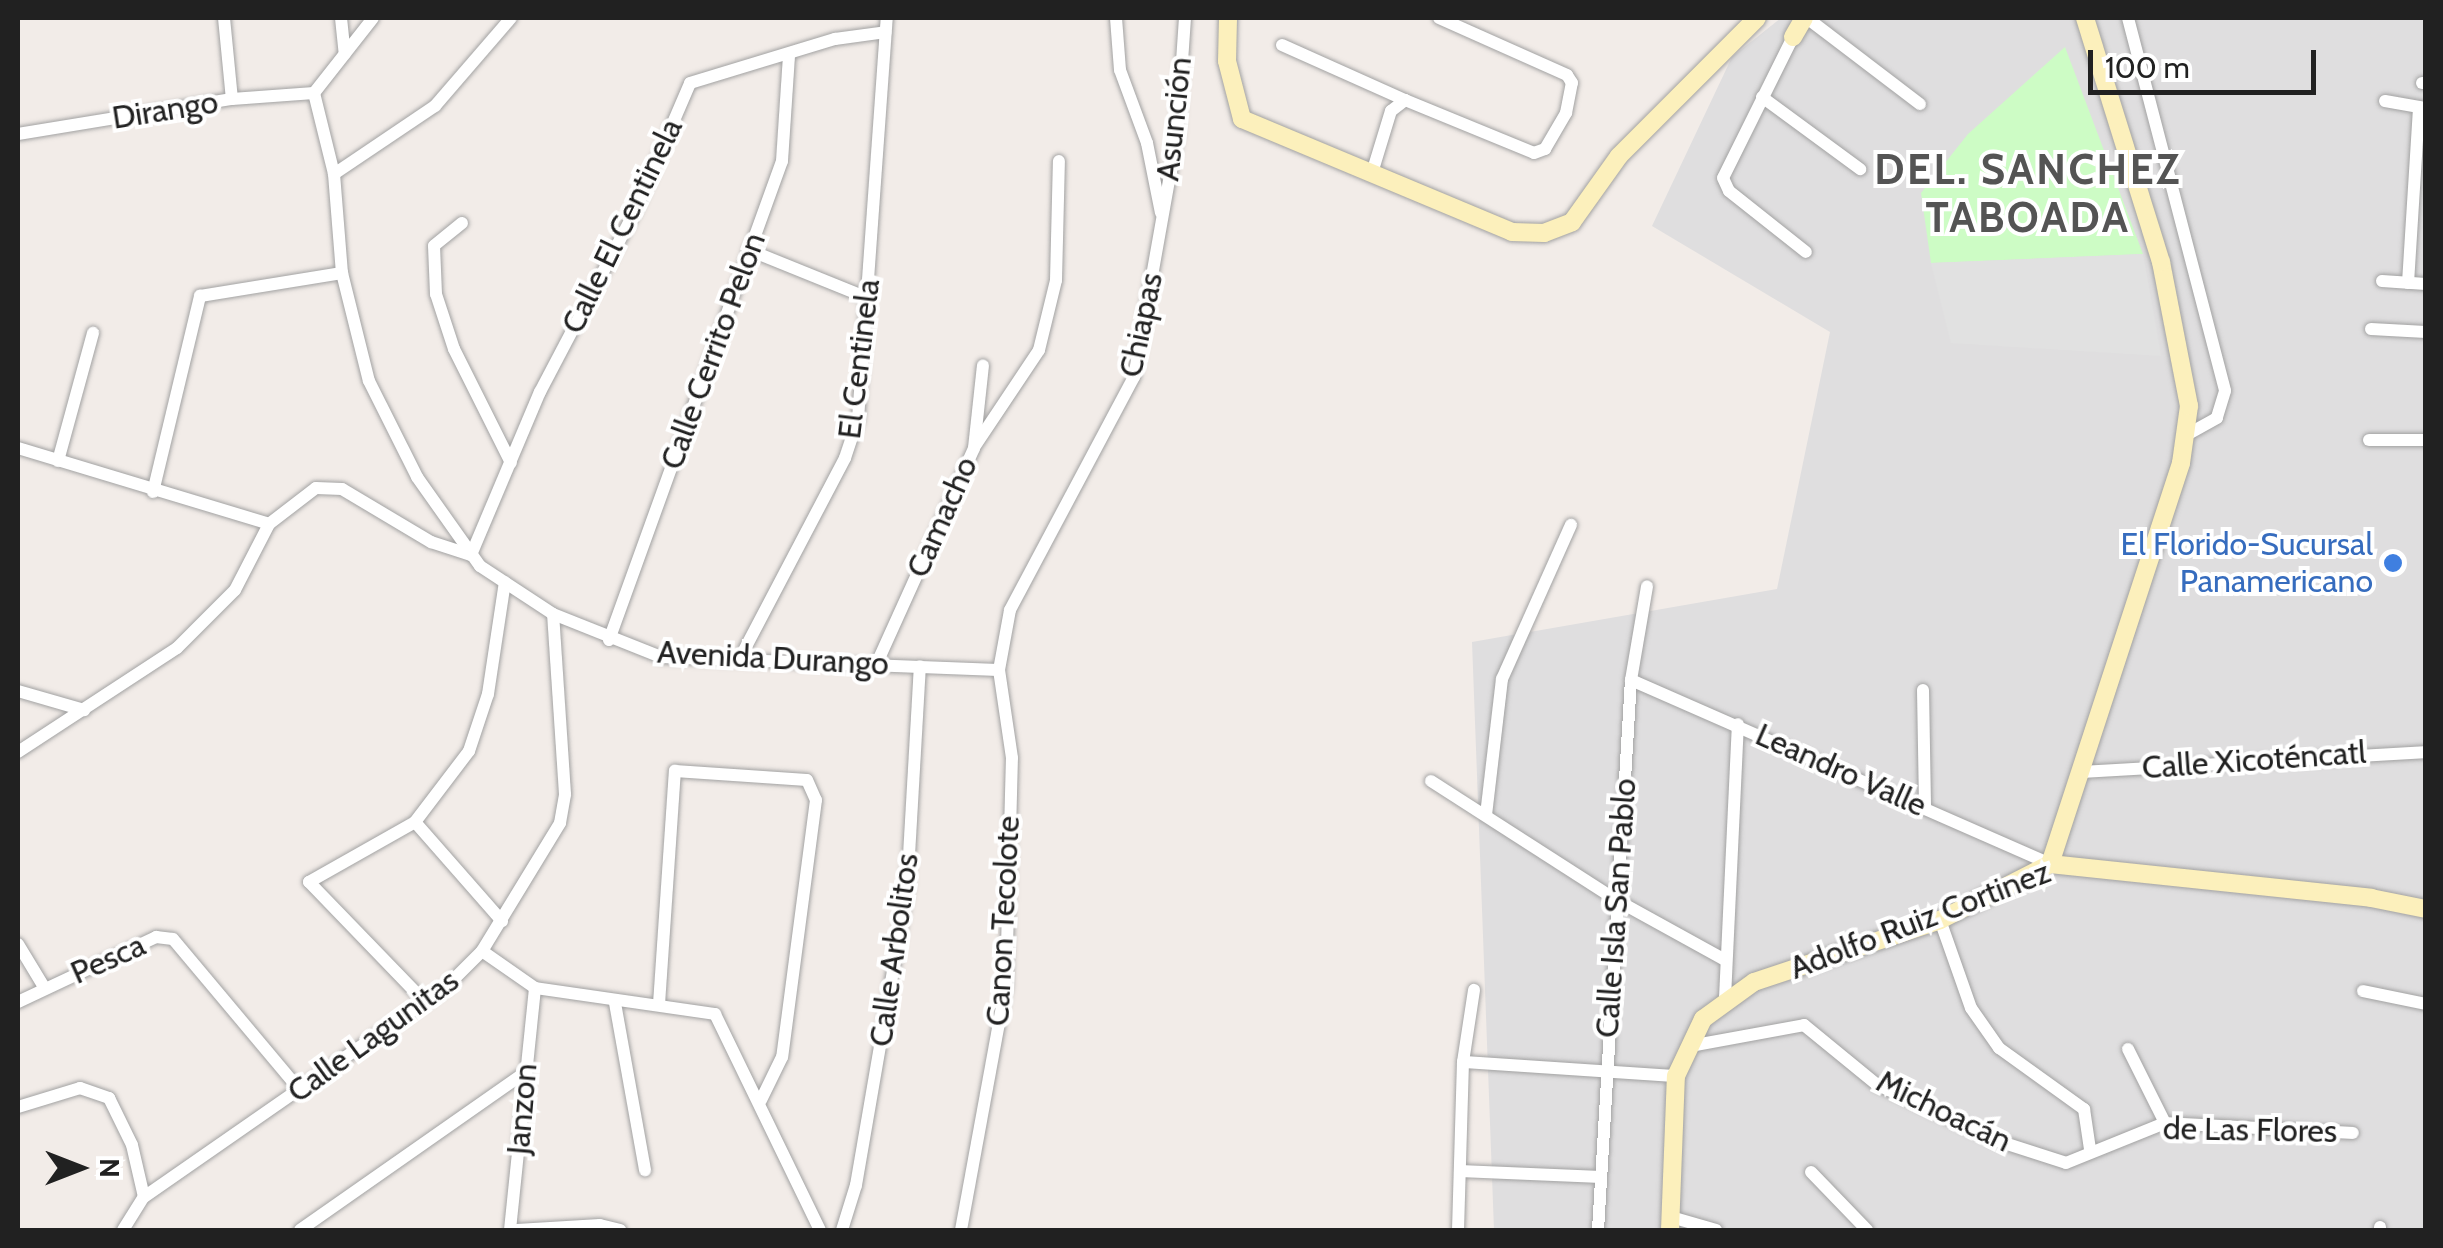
<!DOCTYPE html>
<html>
<head>
<meta charset="utf-8">
<style>
	body { margin:0 }
	#map { position:relative; width:2443px; height:1248px; overflow:hidden; background:#f2ece8; font-family:Cabin,sans-serif }
	div>[style] { position:absolute }
	.residential>* { inset:0; background:#dfdedf }
	.park>* { inset:0; background:#cdfcc5 }
	.parking>* { inset:0; background:#e1e1e1 }
	.roads { filter:drop-shadow(0 0 2px #a2a2a2) drop-shadow(0 0 2px #a2a2a2) }
	.street>* { height:12px; margin:-6px; padding:0 6px; transform-origin:6px; border-radius:6px; background:#fff }
	.secondary>* { height:18px; margin:-9px; padding:0 9px; transform-origin:9px; border-radius:9px; background:#fcf0bc }
	.dots>* { width:28px; height:28px; translate:-50% -50%; box-sizing:border-box; border:5px solid #fff; border-radius:50% }
	span { translate:-50% -50%; white-space:nowrap; text-align:center; line-height:1.15; -webkit-text-stroke:8px #fff; paint-order:stroke }
	.street-label { font-size:32px; color:#212121 }
	.shop-label { font-size:32px; color:#366cbe }
	.right { translate:-100% -50%; text-align:right }
	.district-label { font-size:42px; color:#545454; font-weight:700; letter-spacing:2.5px }
	.frame { position:absolute; inset:0; border:20px solid #212121; pointer-events:none }
	.north { position:absolute; left:30px; top:1118px; width:100px; height:100px; -webkit-text-stroke:8px #fff; paint-order:stroke; rotate:90deg; font-size:28px; font-weight:700; line-height:40px; text-align:center; color:#212121 }
	.north::after { content:''; display:block; margin:auto; width:35px; height:45px; background:#212121; clip-path:polygon(50% 0,100% 100%,50% 72%,0 100%) }
	.scale { position:absolute; left:2088px; top:50px; width:228px; height:45px; box-sizing:border-box; border:5px solid #212121; border-top:0; padding-left:12px; font-size:30px; line-height:35px; white-space:nowrap; color:#212121; -webkit-text-stroke:8px #fff; paint-order:stroke }
</style>
</head>
<body>
<div id="map">
	<div class="residential">
		<div style="clip-path:polygon(1781px 18px,2425px 18px,2425px 1230px,1494px 1230px,1472px 642px,1777px 589px,1830px 332px,1652px 226px,1732px 57px)"></div>
	</div>
	<div class="park">
		<div style="clip-path:polygon(2065px 47px,2143px 254px,1931px 263px,1921px 193px,1968px 134px)"></div>
	</div>
	<div class="parking">
		<div style="clip-path:polygon(2143px 254px,2161px 356px,1951px 343px,1931px 263px)"></div>
	</div>
	<div class="roads">
		<div class="street">
			<div style="left:224px;top:18px;width:81px;rotate:84.4deg"></div>
			<div style="left:341px;top:18px;width:36px;rotate:84deg"></div>
			<div style="left:1116px;top:18px;width:52px;rotate:85.6deg"></div>
			<div style="left:1120px;top:70px;width:78px;rotate:69.7deg"></div>
			<div style="left:1147px;top:143px;width:71px;rotate:78.7deg"></div>
			<div style="left:1807px;top:18px;width:142px;rotate:37.3deg"></div>
			<div style="left:2128px;top:18px;width:385px;rotate:75.4deg"></div>
			<div style="left:2225px;top:391px;width:28px;rotate:107deg"></div>
			<div style="left:2217px;top:418px;width:37px;rotate:151deg"></div>
			<div style="left:1793px;top:37px;width:157px;rotate:116.4deg"></div>
			<div style="left:1723px;top:178px;width:14px;rotate:65deg"></div>
			<div style="left:1729px;top:191px;width:98px;rotate:38.4deg"></div>
			<div style="left:1282px;top:45px;width:135px;rotate:24.1deg"></div>
			<div style="left:2422px;top:83px;width:4px"></div>
			<div style="left:314px;top:93px;width:83px;rotate:76.1deg"></div>
			<div style="left:334px;top:174px;width:99px;rotate:85.4deg"></div>
			<div style="left:342px;top:273px;width:111px;rotate:76deg"></div>
			<div style="left:369px;top:381px;width:107px;rotate:63.4deg"></div>
			<div style="left:417px;top:477px;width:109px;rotate:54.7deg"></div>
			<div style="left:480px;top:566px;width:87px;rotate:33.3deg"></div>
			<div style="left:553px;top:614px;width:116px;rotate:21.7deg"></div>
			<div style="left:661px;top:657px;width:338px;rotate:2.2deg"></div>
			<div style="left:314px;top:93px;width:95px;rotate:-51.8deg"></div>
			<div style="left:1762px;top:97px;width:122px;rotate:36.3deg"></div>
			<div style="left:2385px;top:101px;width:39px;rotate:10deg"></div>
			<div style="left:18px;top:134px;width:217px;rotate:-9.3deg"></div>
			<div style="left:232px;top:99px;width:82px;rotate:-4.2deg"></div>
			<div style="left:1372px;top:173px;width:65px;rotate:-73deg"></div>
			<div style="left:1391px;top:111px;width:18px;rotate:-38deg"></div>
			<div style="left:1405px;top:100px;width:139px;rotate:22.3deg"></div>
			<div style="left:1534px;top:153px;width:12px;rotate:-20deg"></div>
			<div style="left:1545px;top:149px;width:42px;rotate:-59.7deg"></div>
			<div style="left:1566px;top:113px;width:31px;rotate:-79deg"></div>
			<div style="left:1572px;top:83px;width:9px;rotate:-122deg"></div>
			<div style="left:1567px;top:75px;width:140px;rotate:-156deg"></div>
			<div style="left:334px;top:174px;width:122px;rotate:-34deg"></div>
			<div style="left:435px;top:106px;width:116px;rotate:-49.2deg"></div>
			<div style="left:462px;top:223px;width:36px;rotate:141deg"></div>
			<div style="left:434px;top:246px;width:48px;rotate:87.6deg"></div>
			<div style="left:436px;top:294px;width:58px;rotate:71.9deg"></div>
			<div style="left:454px;top:349px;width:127px;rotate:63.4deg"></div>
			<div style="left:749px;top:250px;width:128px;rotate:22deg"></div>
			<div style="left:2382px;top:281px;width:44px;rotate:3.9deg"></div>
			<div style="left:2408px;top:283px;width:176px;rotate:-86.4deg"></div>
			<div style="left:2371px;top:329px;width:55px;rotate:3.1deg"></div>
			<div style="left:2369px;top:440px;width:57px"></div>
			<div style="left:975px;top:446px;width:115px;rotate:-56.3deg"></div>
			<div style="left:1039px;top:350px;width:72px;rotate:-76.3deg"></div>
			<div style="left:1056px;top:280px;width:119px;rotate:-88.6deg"></div>
			<div style="left:18px;top:448px;width:262px;rotate:16.8deg"></div>
			<div style="left:269px;top:524px;width:59px;rotate:-37.5deg"></div>
			<div style="left:316px;top:488px;width:26px;rotate:2deg"></div>
			<div style="left:342px;top:489px;width:104px;rotate:30.8deg"></div>
			<div style="left:431px;top:542px;width:42px;rotate:18deg"></div>
			<div style="left:471px;top:555px;width:177px;rotate:-67.1deg"></div>
			<div style="left:540px;top:392px;width:204px;rotate:-62.3deg"></div>
			<div style="left:635px;top:211px;width:139px;rotate:-66.7deg"></div>
			<div style="left:690px;top:83px;width:152px;rotate:-16.9deg"></div>
			<div style="left:835px;top:39px;width:51px;rotate:-7.8deg"></div>
			<div style="left:58px;top:461px;width:133px;rotate:-74.7deg"></div>
			<div style="left:153px;top:492px;width:202px;rotate:-76.5deg"></div>
			<div style="left:200px;top:296px;width:144px;rotate:-9.2deg"></div>
			<div style="left:609px;top:640px;width:509px;rotate:-70.14deg"></div>
			<div style="left:782px;top:161px;width:105px;rotate:-86.2deg"></div>
			<div style="left:739px;top:660px;width:228px;rotate:-62.3deg"></div>
			<div style="left:845px;top:458px;width:41px;rotate:-71.6deg"></div>
			<div style="left:858px;top:419px;width:402px;rotate:-85.9deg"></div>
			<div style="left:877px;top:663px;width:236px;rotate:-65.7deg"></div>
			<div style="left:974px;top:448px;width:83px;rotate:-83.8deg"></div>
			<div style="left:1631px;top:680px;width:458px;rotate:23.7deg"></div>
			<div style="left:1923px;top:690px;width:116px;rotate:89deg"></div>
			<div style="left:18px;top:691px;width:69px;rotate:16.1deg"></div>
			<div style="left:18px;top:752px;width:190px;rotate:-33.2deg"></div>
			<div style="left:177px;top:648px;width:82px;rotate:-45deg"></div>
			<div style="left:235px;top:590px;width:74px;rotate:-62.7deg"></div>
			<div style="left:2083px;top:772px;width:344px;rotate:-3.3deg"></div>
			<div style="left:1431px;top:781px;width:222px;rotate:32.7deg"></div>
			<div style="left:1618px;top:901px;width:122px;rotate:28.9deg"></div>
			<div style="left:1486px;top:815px;width:137px;rotate:-83.3deg"></div>
			<div style="left:1502px;top:679px;width:169px;rotate:-65.9deg"></div>
			<div style="left:415px;top:822px;width:132px;rotate:48.7deg"></div>
			<div style="left:1940px;top:920px;width:93px;rotate:70.6deg"></div>
			<div style="left:1971px;top:1008px;width:49px;rotate:55deg"></div>
			<div style="left:1999px;top:1048px;width:105px;rotate:35.7deg"></div>
			<div style="left:2084px;top:1109px;width:40px;rotate:81.5deg"></div>
			<div style="left:18px;top:944px;width:50px;rotate:58.8deg"></div>
			<div style="left:482px;top:951px;width:65px;rotate:34.9deg"></div>
			<div style="left:535px;top:988px;width:182px;rotate:8.2deg"></div>
			<div style="left:715px;top:1014px;width:240px;rotate:64.1deg"></div>
			<div style="left:2363px;top:991px;width:64px;rotate:11.7deg"></div>
			<div style="left:1725px;top:998px;width:274px;rotate:-87.3deg"></div>
			<div style="left:18px;top:1002px;width:153px;rotate:-25.2deg"></div>
			<div style="left:156px;top:937px;width:17px;rotate:7deg"></div>
			<div style="left:173px;top:939px;width:196px;rotate:50deg"></div>
			<div style="left:425px;top:1002px;width:167px;rotate:-134deg"></div>
			<div style="left:309px;top:882px;width:122px;rotate:-29.5deg"></div>
			<div style="left:415px;top:822px;width:89px;rotate:-52.7deg"></div>
			<div style="left:469px;top:751px;width:60px;rotate:-71.6deg"></div>
			<div style="left:488px;top:694px;width:113px;rotate:-81.4deg"></div>
			<div style="left:615px;top:1003px;width:170px;rotate:79.8deg"></div>
			<div style="left:659px;top:1004px;width:234px;rotate:-86.1deg"></div>
			<div style="left:675px;top:771px;width:132px;rotate:3.9deg"></div>
			<div style="left:807px;top:780px;width:22px;rotate:66deg"></div>
			<div style="left:816px;top:800px;width:259px;rotate:97.5deg"></div>
			<div style="left:782px;top:1057px;width:48px;rotate:116deg"></div>
			<div style="left:1690px;top:1046px;width:116px;rotate:-10.4deg"></div>
			<div style="left:1804px;top:1025px;width:93px;rotate:39.3deg"></div>
			<div style="left:1876px;top:1084px;width:135px;rotate:25deg"></div>
			<div style="left:1998px;top:1141px;width:71px;rotate:17.9deg"></div>
			<div style="left:2066px;top:1163px;width:107px;rotate:-22deg"></div>
			<div style="left:2165px;top:1123px;width:188px;rotate:3deg"></div>
			<div style="left:2128px;top:1049px;width:83px;rotate:63.4deg"></div>
			<div style="left:1463px;top:1062px;width:213px;rotate:3.8deg"></div>
			<div style="left:18px;top:1107px;width:65px;rotate:-17deg"></div>
			<div style="left:80px;top:1088px;width:31px;rotate:19deg"></div>
			<div style="left:109px;top:1098px;width:52px;rotate:63.9deg"></div>
			<div style="left:132px;top:1145px;width:53px;rotate:77deg"></div>
			<div style="left:1460px;top:1171px;width:141px;rotate:2.4deg"></div>
			<div style="left:1811px;top:1172px;width:81px;rotate:46deg"></div>
			<div style="left:1671px;top:1217px;width:47px;rotate:16.1deg"></div>
			<div style="left:123px;top:1230px;width:39px;rotate:-58deg"></div>
			<div style="left:144px;top:1197px;width:366px;rotate:-34.8deg"></div>
			<div style="left:445px;top:988px;width:52px;rotate:-45deg"></div>
			<div style="left:482px;top:951px;width:150px;rotate:-58.6deg"></div>
			<div style="left:560px;top:823px;width:29px;rotate:-80deg"></div>
			<div style="left:565px;top:794px;width:180px;rotate:-93.8deg"></div>
			<div style="left:300px;top:1230px;width:274px;rotate:-35deg"></div>
			<div style="left:510px;top:1230px;width:243px;rotate:-84.1deg"></div>
			<div style="left:517px;top:1230px;width:83px;rotate:-3.4deg"></div>
			<div style="left:600px;top:1225px;width:21px;rotate:14deg"></div>
			<div style="left:842px;top:1230px;width:47px;rotate:-72.7deg"></div>
			<div style="left:856px;top:1185px;width:299px;rotate:-80.2deg"></div>
			<div style="left:907px;top:890px;width:224px;rotate:-86.7deg"></div>
			<div style="left:961px;top:1230px;width:249px;rotate:-79.6deg"></div>
			<div style="left:1006px;top:985px;width:227px;rotate:-88.5deg"></div>
			<div style="left:1012px;top:758px;width:89px;rotate:-98.4deg"></div>
			<div style="left:999px;top:670px;width:61px;rotate:-79.6deg"></div>
			<div style="left:1010px;top:610px;width:264px;rotate:-62deg"></div>
			<div style="left:1134px;top:377px;width:246px;rotate:-79.9deg"></div>
			<div style="left:1177px;top:135px;width:117px;rotate:-86.1deg"></div>
			<div style="left:1458px;top:1230px;width:168px;rotate:-88.3deg"></div>
			<div style="left:1463px;top:1062px;width:73px;rotate:-81.3deg"></div>
			<div style="left:1598px;top:1230px;width:551px;rotate:-86.57deg"></div>
			<div style="left:1631px;top:680px;width:95px;rotate:-80.3deg"></div>
			<div style="left:2380px;top:1230px;width:3px;rotate:-90deg"></div>
		</div>
		<div class="secondary">
			<div style="left:1228px;top:18px;width:43px;rotate:91.3deg"></div>
			<div style="left:1227px;top:61px;width:60px;rotate:75.5deg"></div>
			<div style="left:1242px;top:119px;width:293px;rotate:22.7deg"></div>
			<div style="left:1512px;top:232px;width:32px;rotate:2deg"></div>
			<div style="left:1544px;top:233px;width:30px;rotate:-21deg"></div>
			<div style="left:1572px;top:222px;width:81px;rotate:-54.5deg"></div>
			<div style="left:1619px;top:156px;width:195px;rotate:-45deg"></div>
			<div style="left:1793px;top:37px;width:22px;rotate:-60deg"></div>
			<div style="left:2050px;top:864px;width:422px;rotate:-71.9deg"></div>
			<div style="left:2181px;top:463px;width:58px;rotate:-82deg"></div>
			<div style="left:2189px;top:406px;width:147px;rotate:-101deg"></div>
			<div style="left:2161px;top:262px;width:256px;rotate:-107.3deg"></div>
			<div style="left:1670px;top:1230px;width:154px;rotate:-87.8deg"></div>
			<div style="left:1676px;top:1076px;width:63px;rotate:-64.7deg"></div>
			<div style="left:1703px;top:1019px;width:63px;rotate:-36deg"></div>
			<div style="left:1754px;top:982px;width:196px;rotate:-18.4deg"></div>
			<div style="left:1940px;top:920px;width:123px;rotate:-27deg"></div>
			<div style="left:2050px;top:864px;width:323px;rotate:6deg"></div>
			<div style="left:2371px;top:898px;width:56px;rotate:11.3deg"></div>
		</div>
	</div>
	<div class="dots">
		<div style="left:2393px;top:563px;background:#3f7fe0"></div>
	</div>
	<div class="street-label">
		<span style="left:165px;top:110px;rotate:-9deg">Dirango</span>
		<span style="left:1174px;top:119px;rotate:-84deg">Asunción</span>
		<span style="left:622px;top:226px;rotate:-64deg">Calle El Centinela</span>
		<span style="left:1141px;top:325px;rotate:-78deg">Chiapas</span>
		<span style="left:713px;top:351px;rotate:-70deg">Calle Cerrito Pelon</span>
		<span style="left:859px;top:359px;rotate:-83deg">El Centinela</span>
		<span style="left:942px;top:517px;rotate:-66deg">Camacho</span>
		<span style="left:773px;top:658px;rotate:3deg">Avenida Durango</span>
		<span style="left:2254px;top:760px;rotate:-4deg">Calle Xicoténcatl</span>
		<span style="left:1841px;top:770px;rotate:24deg">Leandro Valle</span>
		<span style="left:1616px;top:908px;rotate:-86deg">Calle Isla San Pablo</span>
		<span style="left:1920px;top:920px;rotate:-21deg">Adolfo Ruiz Cortinez</span>
		<span style="left:1003px;top:921px;rotate:-87deg">Canon Tecolote</span>
		<span style="left:894px;top:950px;rotate:-82deg">Calle Arbolitos</span>
		<span style="left:108px;top:959px;rotate:-24deg">Pesca</span>
		<span style="left:373px;top:1036px;rotate:-36deg">Calle Lagunitas</span>
		<span style="left:522px;top:1109px;rotate:-85deg">Janzon</span>
		<span style="left:1944px;top:1111px;rotate:26deg">Michoacán</span>
		<span style="left:2250px;top:1130px;rotate:1deg">de Las Flores</span>
	</div>
	<div class="shop-label">
		<span class="right" style="left:2373px;top:563px">El Florido-Sucursal<br>Panamericano</span>
	</div>
	<div class="district-label">
		<span style="left:2028px;top:193px">DEL. SANCHEZ<br>TABOADA</span>
	</div>
	<div class="frame"></div>
	<div class="north">N</div>
	<div class="scale">100 m</div>
</div>
</body>
</html>
